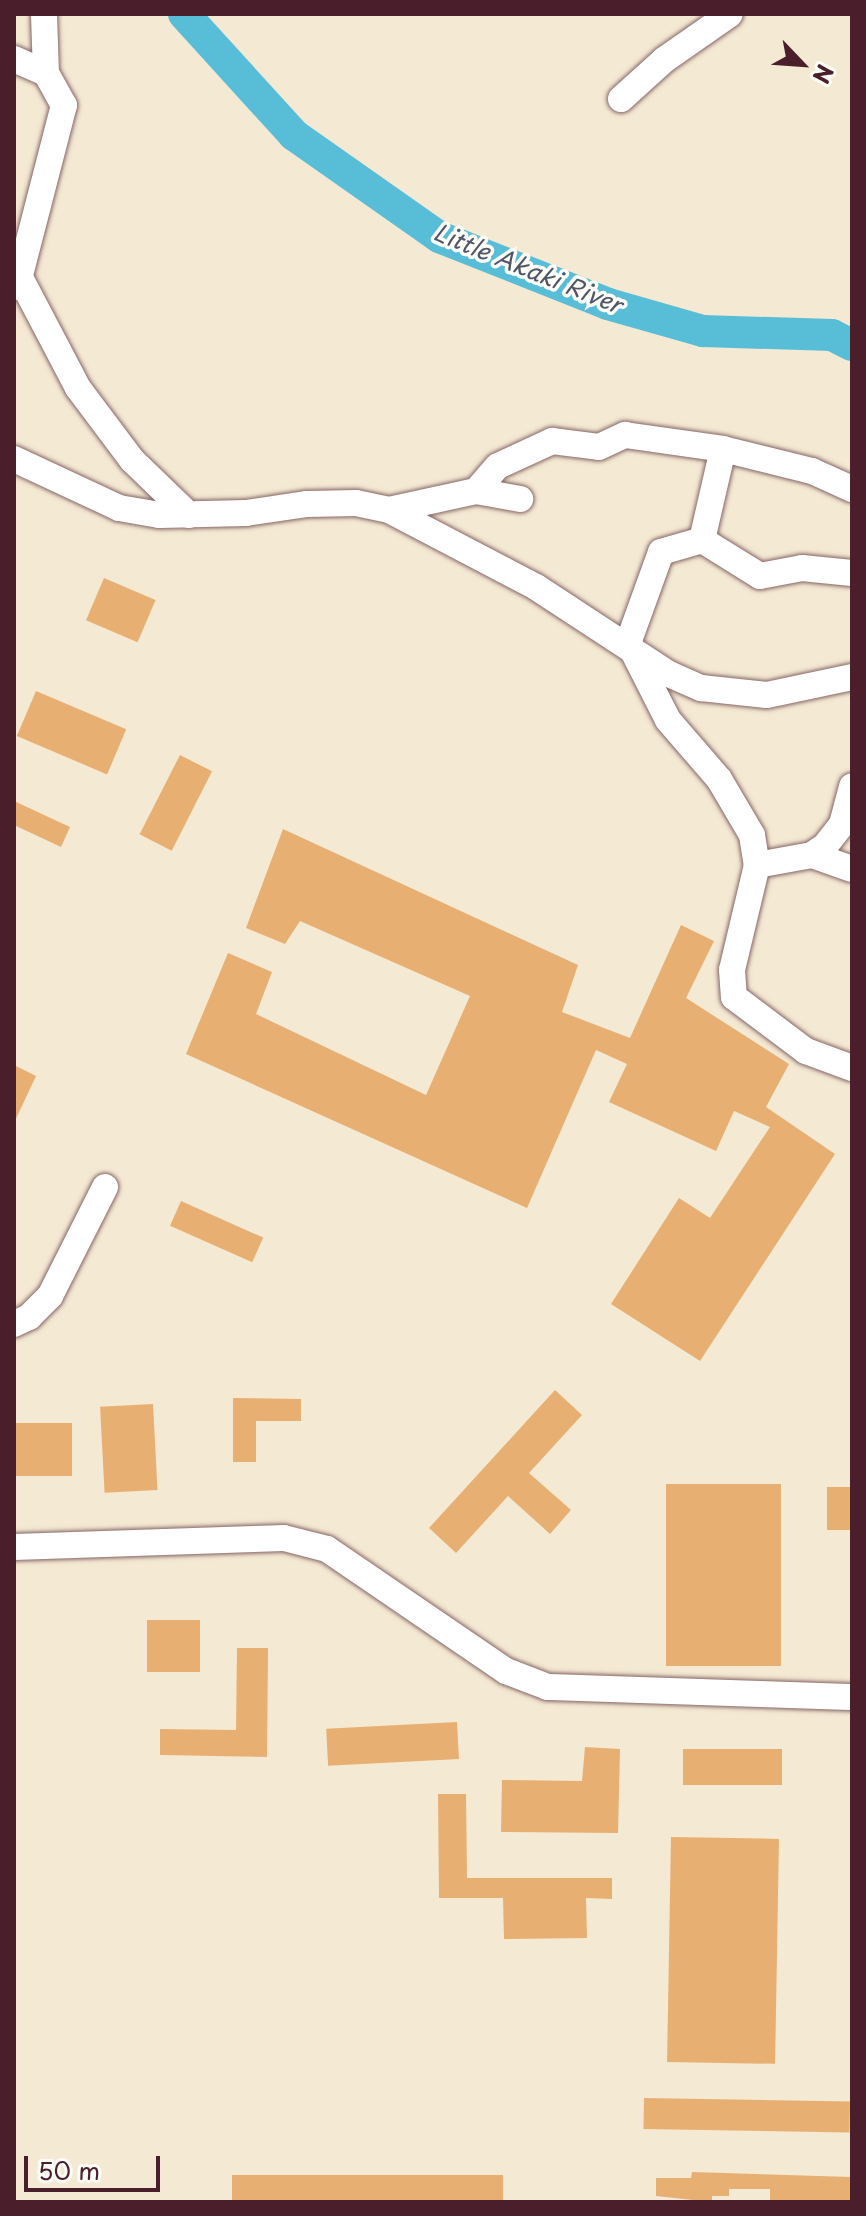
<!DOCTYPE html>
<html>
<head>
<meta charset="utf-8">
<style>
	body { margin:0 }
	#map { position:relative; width:866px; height:2216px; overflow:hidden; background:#f4e9d3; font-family:"Playpen Sans",sans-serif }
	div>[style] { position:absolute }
	.river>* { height:32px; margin:-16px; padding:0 16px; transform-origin:16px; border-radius:16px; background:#58bdd6 }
	.building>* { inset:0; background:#e8af73; transform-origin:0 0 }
	.roads { filter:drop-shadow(0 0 2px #866666) drop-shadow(0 0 2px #866666) }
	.minor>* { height:26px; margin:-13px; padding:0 13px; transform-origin:13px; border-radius:13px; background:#fff }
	span { translate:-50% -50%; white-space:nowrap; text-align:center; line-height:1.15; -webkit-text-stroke:7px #fdfcf7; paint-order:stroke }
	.water-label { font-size:24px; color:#4f5667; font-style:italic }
	.frame { position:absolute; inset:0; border:16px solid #4a1f2b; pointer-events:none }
	.north { position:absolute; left:762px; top:24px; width:80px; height:80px; -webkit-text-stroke:6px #fdfcf7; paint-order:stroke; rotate:115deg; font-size:22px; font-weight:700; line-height:32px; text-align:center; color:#4a1f2b }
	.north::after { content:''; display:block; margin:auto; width:28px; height:36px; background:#4a1f2b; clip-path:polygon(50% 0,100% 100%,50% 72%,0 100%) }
	.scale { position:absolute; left:24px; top:2156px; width:136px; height:36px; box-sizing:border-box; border:4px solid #4a1f2b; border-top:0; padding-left:10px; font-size:24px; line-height:28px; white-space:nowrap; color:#4a1f2b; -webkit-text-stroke:6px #fdfcf7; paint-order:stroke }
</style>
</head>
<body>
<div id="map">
	<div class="river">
		<div style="left:184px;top:14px;width:164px;rotate:47.7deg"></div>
		<div style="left:294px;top:135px;width:177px;rotate:35.1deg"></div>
		<div style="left:439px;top:237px;width:182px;rotate:21.6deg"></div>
		<div style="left:608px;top:304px;width:99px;rotate:15.9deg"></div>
		<div style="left:703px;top:331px;width:129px;rotate:1.8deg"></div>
		<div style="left:832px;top:335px;width:22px;rotate:27deg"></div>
	</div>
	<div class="building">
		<div style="left:104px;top:578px;width:56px;height:46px;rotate:23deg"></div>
		<div style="left:36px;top:691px;width:98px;height:49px;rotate:23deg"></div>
		<div style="left:180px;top:755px;width:36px;height:89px;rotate:27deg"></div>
		<div style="clip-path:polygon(14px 801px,70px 827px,61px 847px,14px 825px)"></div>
		<div style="clip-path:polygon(283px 829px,578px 965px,562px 1012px,630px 1038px,681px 925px,714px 941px,686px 998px,789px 1064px,766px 1107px,835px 1154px,700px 1361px,611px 1304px,679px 1198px,710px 1218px,770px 1127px,734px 1111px,716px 1151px,609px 1102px,627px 1064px,596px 1050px,527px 1208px,186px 1054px,228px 953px,272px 972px,256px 1014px,426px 1095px,470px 996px,300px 921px,285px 944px,246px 928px)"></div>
		<div style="clip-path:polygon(14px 1065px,36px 1076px,14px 1123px)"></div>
		<div style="left:181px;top:1201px;width:90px;height:27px;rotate:24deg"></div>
		<div style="clip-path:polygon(555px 1390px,582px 1415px,529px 1473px,571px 1510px,550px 1534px,508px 1496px,456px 1553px,429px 1528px)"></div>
		<div style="clip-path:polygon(233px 1398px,301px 1399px,301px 1421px,256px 1421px,256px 1462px,233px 1462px)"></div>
		<div style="left:153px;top:1404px;width:86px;height:53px;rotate:87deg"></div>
		<div style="left:14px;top:1423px;width:58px;height:53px"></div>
		<div style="left:666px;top:1484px;width:115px;height:182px"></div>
		<div style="left:852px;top:1487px;width:43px;height:25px;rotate:90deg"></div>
		<div style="left:147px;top:1620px;width:53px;height:52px"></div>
		<div style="clip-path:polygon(237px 1648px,268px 1648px,267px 1757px,160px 1755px,160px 1729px,236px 1730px)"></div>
		<div style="left:457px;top:1722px;width:37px;height:131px;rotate:87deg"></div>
		<div style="clip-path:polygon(585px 1747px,620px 1749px,618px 1833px,501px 1832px,502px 1780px,582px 1781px)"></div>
		<div style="left:782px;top:1749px;width:36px;height:99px;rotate:90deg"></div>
		<div style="clip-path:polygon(438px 1794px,466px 1794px,467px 1878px,612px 1878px,612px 1899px,586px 1898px,587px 1938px,504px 1939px,503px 1898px,439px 1898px)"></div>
		<div style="left:671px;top:1837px;width:108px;height:225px;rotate:1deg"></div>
		<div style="left:644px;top:2098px;width:206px;height:31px;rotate:1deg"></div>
		<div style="clip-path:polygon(692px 2172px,852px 2177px,852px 2202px,770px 2202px,770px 2189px,729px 2189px,729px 2196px,712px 2196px,712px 2202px,656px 2196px,656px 2178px,691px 2178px)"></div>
		<div style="left:232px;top:2175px;width:271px;height:27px"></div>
	</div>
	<div class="roads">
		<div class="minor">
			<div style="left:44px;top:14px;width:59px;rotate:88.1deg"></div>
			<div style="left:14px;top:59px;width:35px;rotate:24deg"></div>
			<div style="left:46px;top:73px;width:37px;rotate:61deg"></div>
			<div style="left:64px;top:105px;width:188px;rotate:104.5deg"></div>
			<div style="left:621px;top:99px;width:58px;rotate:-42.2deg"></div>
			<div style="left:664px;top:60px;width:80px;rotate:-34.9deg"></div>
			<div style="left:14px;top:266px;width:138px;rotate:62.3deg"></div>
			<div style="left:78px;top:388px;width:90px;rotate:53.1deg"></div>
			<div style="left:132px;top:460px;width:79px;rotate:44deg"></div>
			<div style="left:14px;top:459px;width:116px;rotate:25deg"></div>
			<div style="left:119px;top:508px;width:42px;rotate:9.7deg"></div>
			<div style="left:160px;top:515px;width:86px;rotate:-1.3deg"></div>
			<div style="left:246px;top:513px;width:62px;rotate:-8.4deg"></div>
			<div style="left:307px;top:504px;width:49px;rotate:-1.2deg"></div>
			<div style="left:356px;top:503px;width:34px;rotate:12deg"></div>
			<div style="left:389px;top:510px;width:166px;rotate:27.6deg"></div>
			<div style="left:536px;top:587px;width:159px;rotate:33.2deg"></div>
			<div style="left:669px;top:674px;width:35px;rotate:24deg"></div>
			<div style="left:701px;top:688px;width:66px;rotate:6.1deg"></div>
			<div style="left:767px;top:695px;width:87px;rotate:-12deg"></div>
			<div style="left:476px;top:491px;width:33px;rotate:-49deg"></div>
			<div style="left:498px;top:466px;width:60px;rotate:-24.8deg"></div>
			<div style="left:552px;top:441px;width:47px;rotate:7.3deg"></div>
			<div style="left:599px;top:447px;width:29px;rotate:-25deg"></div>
			<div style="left:625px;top:435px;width:99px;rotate:8.1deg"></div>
			<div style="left:389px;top:510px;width:89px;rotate:-12.3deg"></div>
			<div style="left:476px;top:491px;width:45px;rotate:10.3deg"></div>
			<div style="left:702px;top:540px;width:68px;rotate:31.8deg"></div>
			<div style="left:760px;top:576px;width:43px;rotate:-10.8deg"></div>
			<div style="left:802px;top:568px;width:50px;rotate:5.7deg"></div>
			<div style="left:627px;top:646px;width:100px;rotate:-70.1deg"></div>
			<div style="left:661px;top:552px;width:43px;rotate:-16.3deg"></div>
			<div style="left:702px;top:540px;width:93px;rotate:-77deg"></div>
			<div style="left:723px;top:449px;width:92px;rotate:13.9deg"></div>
			<div style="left:812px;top:471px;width:44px;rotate:24.2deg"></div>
			<div style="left:633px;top:651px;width:77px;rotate:63.1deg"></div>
			<div style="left:668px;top:720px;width:78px;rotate:49.2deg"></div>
			<div style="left:719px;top:779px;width:65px;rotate:59.5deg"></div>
			<div style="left:752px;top:835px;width:30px;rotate:81deg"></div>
			<div style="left:757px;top:865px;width:108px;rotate:103.4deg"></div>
			<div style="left:732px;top:970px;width:27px;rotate:86deg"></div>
			<div style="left:734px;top:997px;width:90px;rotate:36.9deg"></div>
			<div style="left:806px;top:1051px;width:49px;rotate:20.3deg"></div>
			<div style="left:812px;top:855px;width:42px;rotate:19.3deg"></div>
			<div style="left:757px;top:865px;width:56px;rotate:-10.3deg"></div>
			<div style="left:812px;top:855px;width:16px;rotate:-35deg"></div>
			<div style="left:825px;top:846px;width:28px;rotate:-52deg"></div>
			<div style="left:842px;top:824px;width:39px;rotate:-75deg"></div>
			<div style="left:14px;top:1324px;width:17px;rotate:-25deg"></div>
			<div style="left:29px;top:1317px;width:30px;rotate:-45deg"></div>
			<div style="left:50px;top:1296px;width:122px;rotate:-63.2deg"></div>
			<div style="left:14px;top:1547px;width:270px;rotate:-1.9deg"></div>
			<div style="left:284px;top:1538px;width:44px;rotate:14.3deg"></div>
			<div style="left:327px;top:1549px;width:217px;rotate:34.3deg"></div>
			<div style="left:506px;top:1671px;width:45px;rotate:20.9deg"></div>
			<div style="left:548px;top:1687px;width:304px;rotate:1.9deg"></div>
		</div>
	</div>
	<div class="water-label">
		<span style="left:528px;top:268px;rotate:22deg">Little Akaki River</span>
	</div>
	<div class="frame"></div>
	<div class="north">N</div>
	<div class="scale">50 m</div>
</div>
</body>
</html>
